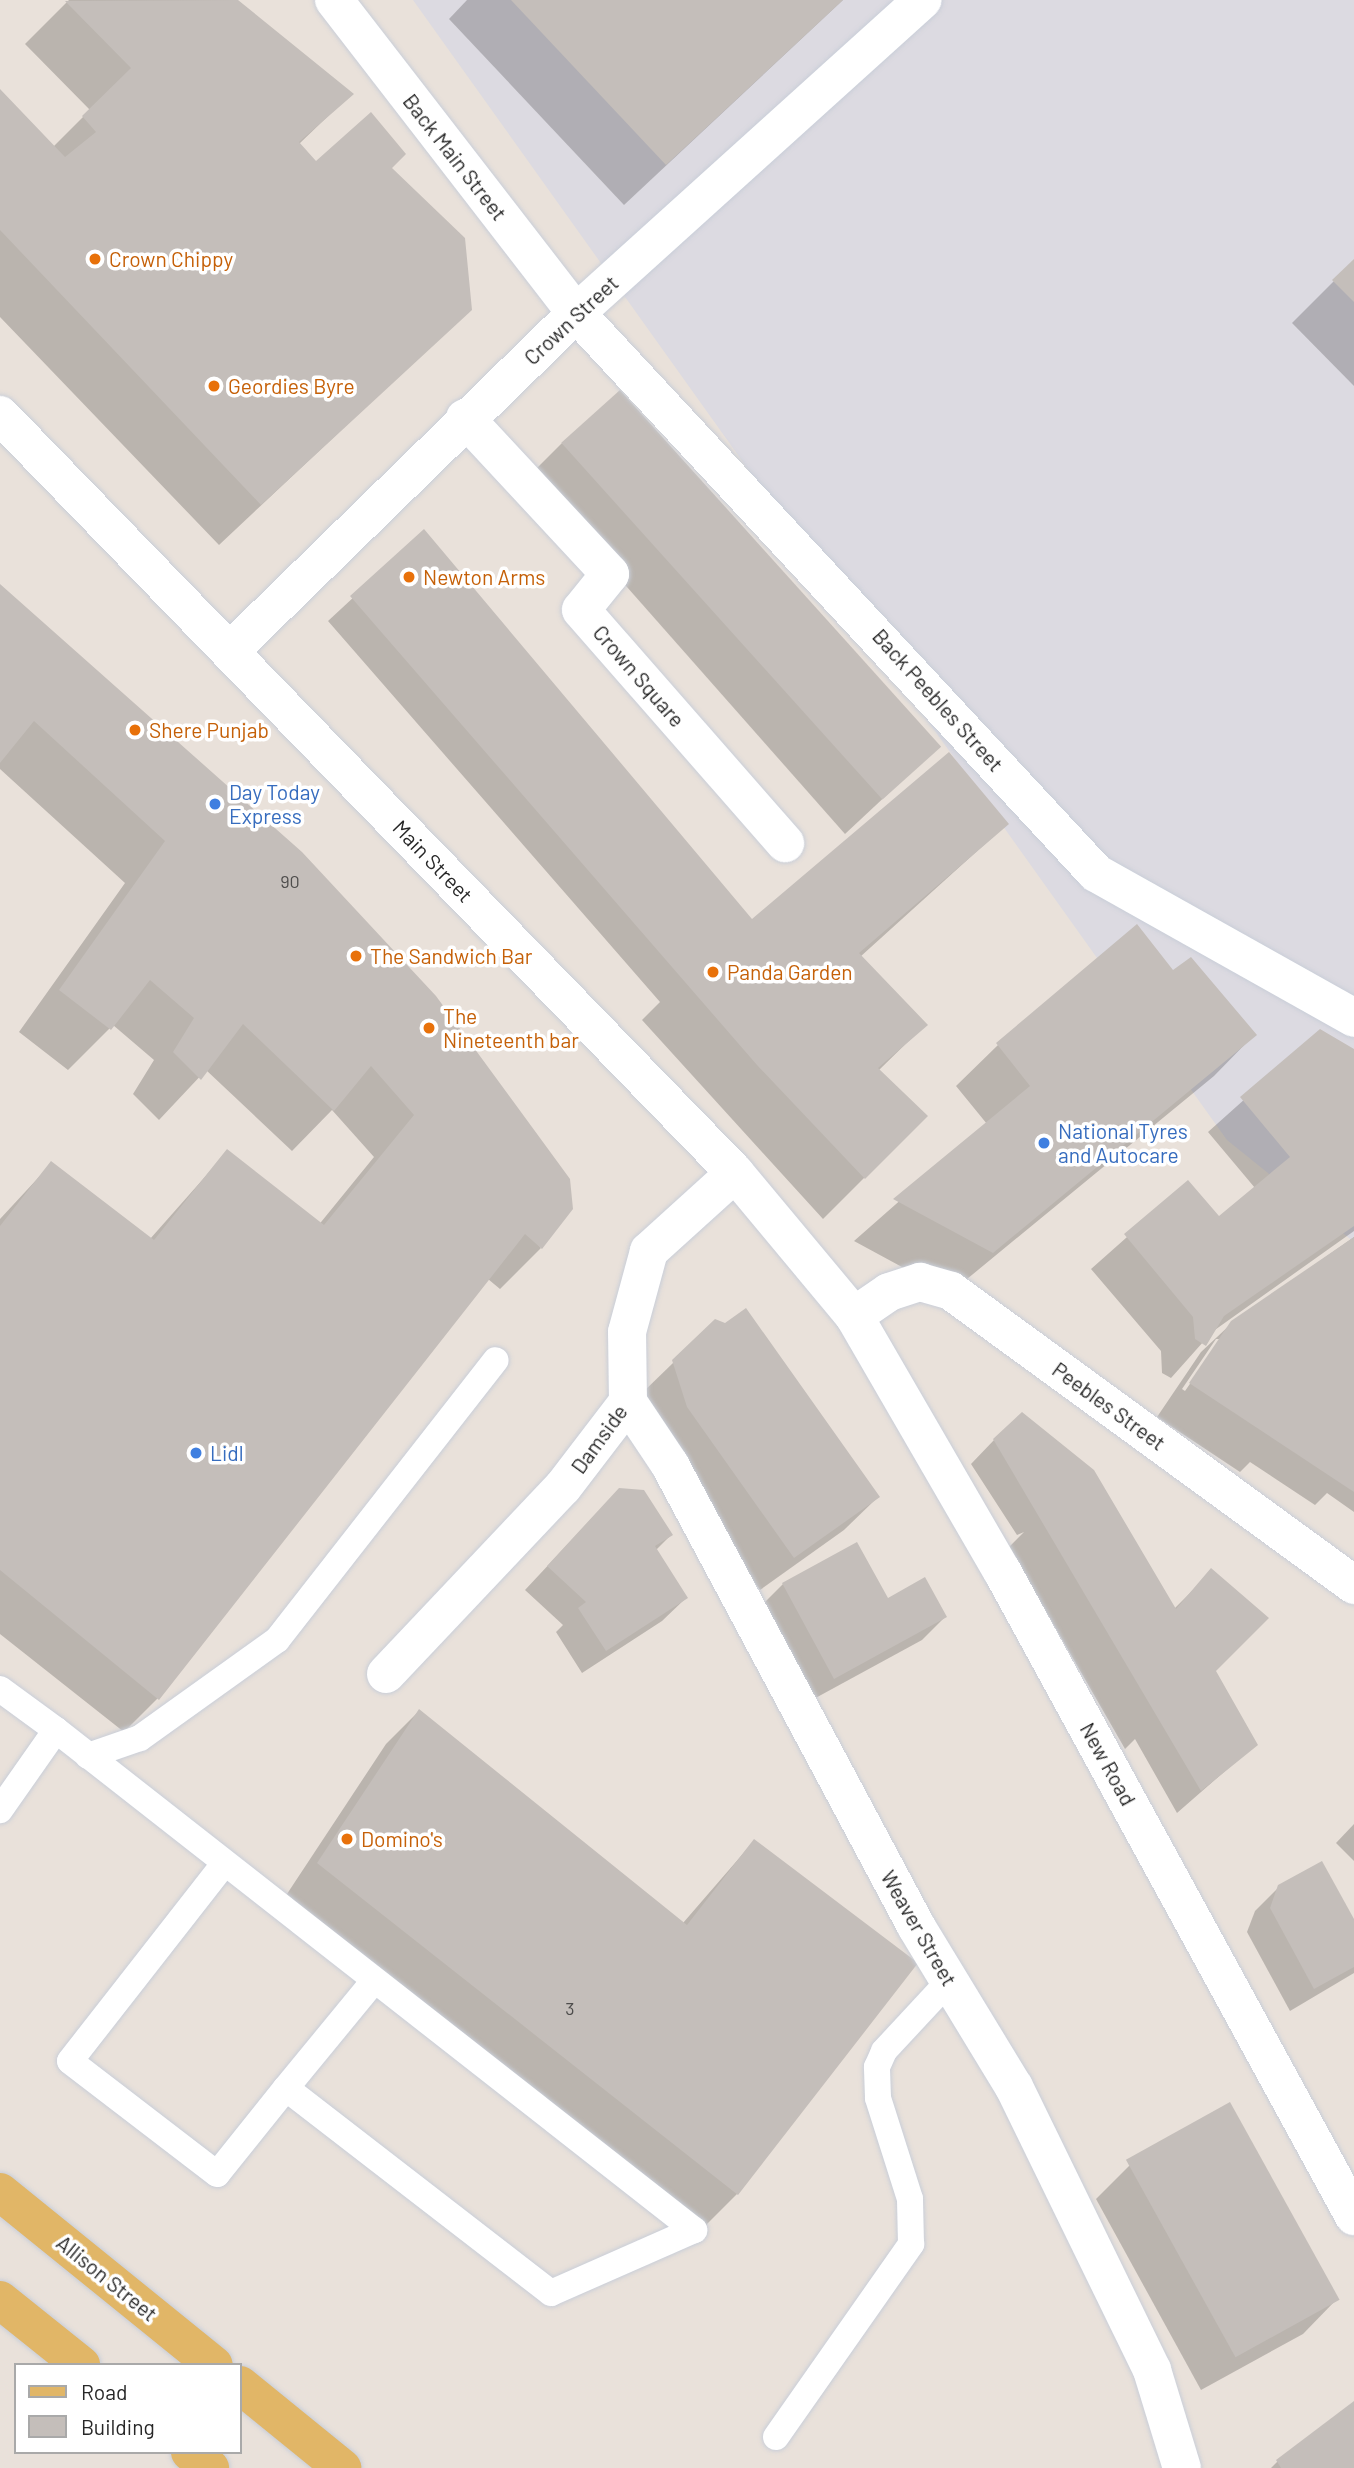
<!DOCTYPE html>
<html>
<head>
<meta charset="utf-8">
<style>
	body { margin:0 }
	#map { position:relative; width:1354px; height:2468px; overflow:hidden; background:#e9e1da; font-family:Barlow,sans-serif }
	div>[style] { position:absolute }
	.industrial>* { inset:0; background:#dcdae1 }
	.shadow>* { inset:0; background:#0003 }
	.building>* { inset:0; background:#c4beba; transform-origin:0 0 }
	.roads { filter:drop-shadow(0 0 2px #c9ced8) drop-shadow(0 0 2px #c9ced8) }
	.service>* { height:26px; margin:-13px; padding:0 13px; transform-origin:13px; border-radius:13px; background:#fff }
	.minor>* { height:38px; margin:-19px; padding:0 19px; transform-origin:19px; border-radius:19px; background:#fff }
	.tertiary>* { height:38px; margin:-19px; padding:0 19px; transform-origin:19px; border-radius:19px; background:#fff }
	.primary>* { height:38px; margin:-19px; padding:0 19px; transform-origin:19px; border-radius:19px; background:#e1b667 }
	.dots>* { width:19px; height:19px; translate:-50% -50%; box-sizing:border-box; border:4px solid #fff; border-radius:50% }
	span { translate:-50% -50%; white-space:nowrap; text-align:center; line-height:1.15; -webkit-text-stroke:7px #fff; paint-order:stroke }
	.number-label { font-size:18px; color:#4e4d4c }
	.number-label span { -webkit-text-stroke-width:0 }
	.street-label { font-size:21px; color:#272727 }
	.food-label { font-size:21px; color:#c56008 }
	.left { translate:0 -50%; text-align:left }
	.shop-label { font-size:21px; color:#366cbe }
	.legend { position:absolute; left:14px; top:2363px; width:228px; height:91px; box-sizing:border-box; background:#fff; border:2px solid #a9a9a9; margin:0; padding:9px 12px; list-style:none; font-size:21px; color:#272727 }
	.legend li { display:flex; align-items:center; gap:14px; height:35px }
	.legend b { width:35px; border:2px solid #a9a9a9 }
</style>
</head>
<body>
<div id="map">
	<div class="industrial">
		<div style="clip-path:polygon(413px 0,1354px 0,1354px 1242px,1227px 1140px)"></div>
	</div>
	<div class="shadow">
		<div style="clip-path:polygon(69px 0,237px 0,351px 94px,299px 144px,316px 164px,390px 168px,470px 309px,219px 545px,0 317px,0 93px,53px 147px,90px 110px,25px 44px)"></div>
		<div style="clip-path:polygon(467px 0,843px 0,624px 205px,449px 19px)"></div>
		<div style="clip-path:polygon(1354px 261px,1354px 386px,1292px 323px)"></div>
		<div style="clip-path:polygon(562px 443px,936px 749px,845px 834px,529px 476px)"></div>
		<div style="clip-path:polygon(424px 532px,752px 921px,1007px 824px,860px 957px,925px 1025px,878px 1071px,926px 1116px,823px 1219px,642px 1020px,660px 1002px,328px 621px)"></div>
		<div style="clip-path:polygon(0 587px,541px 1248px,500px 1289px,488px 1279px,158px 1698px,124px 1732px,0 1634px,0 1219px,51px 1164px,150px 1239px,227px 1152px,317px 1227px,374px 1157px,332px 1110px,292px 1151px,206px 1070px,159px 1120px,133px 1094px,154px 1060px,113px 1025px,68px 1070px,19px 1032px,125px 883px,0 769px)"></div>
		<div style="clip-path:polygon(1172px 972px,1255px 1034px,1214px 1076px,950px 1293px,854px 1241px,987px 1124px,956px 1086px,998px 1045px)"></div>
		<div style="clip-path:polygon(1320px 1032px,1354px 1051px,1354px 1231px,1212px 1332px,1171px 1378px,1162px 1373px,1161px 1351px,1091px 1269px,1188px 1183px,1218px 1218px,1255px 1188px,1208px 1132px)"></div>
		<div style="clip-path:polygon(evenodd,1354px 1237px,1354px 1512px,1327px 1493px,1315px 1505px,1250px 1462px,1240px 1472px,1157px 1417px,1201px 1352px,1232px 1323px,1354px 1237px,1216px 1339px,1221px 1339px,1185px 1391px,1182px 1389px,1216px 1339px)"></div>
		<div style="clip-path:polygon(674px 1362px,878px 1497px,844px 1530px,760px 1590px,655px 1441px,640px 1395px)"></div>
		<div style="clip-path:polygon(994px 1440px,1174px 1609px,1212px 1571px,1186px 1694px,1256px 1744px,1177px 1813px,1135px 1739px,1125px 1749px,1009px 1547px,1024px 1532px,1017px 1535px,971px 1464px)"></div>
		<div style="clip-path:polygon(596px 1514px,671px 1535px,655px 1551px,686px 1598px,662px 1621px,582px 1673px,556px 1632px,563px 1625px,525px 1590px)"></div>
		<div style="clip-path:polygon(783px 1584px,887px 1600px,945px 1617px,922px 1640px,810px 1701px,759px 1608px)"></div>
		<div style="clip-path:polygon(419px 1711px,683px 1923px,754px 1841px,737px 2194px,704px 2227px,285px 1897px,386px 1744px)"></div>
		<div style="clip-path:polygon(1354px 1824px,1354px 1861px,1336px 1843px)"></div>
		<div style="clip-path:polygon(1279px 1887px,1354px 1923px,1354px 1973px,1290px 2011px,1247px 1932px,1255px 1911px)"></div>
		<div style="clip-path:polygon(1229px 2105px,1336px 2300px,1303px 2334px,1201px 2390px,1096px 2199px,1129px 2166px)"></div>
		<div style="clip-path:polygon(1354px 2404px,1354px 2468px,1271px 2468px,1277px 2462px)"></div>
	</div>
	<div class="building">
		<div style="clip-path:polygon(238px 0,354px 94px,299px 142px,316px 161px,371px 112px,406px 154px,392px 168px,465px 238px,472px 310px,261px 505px,0 230px,0 89px,65px 157px,96px 132px,82px 116px,131px 68px,65px 1px)"></div>
		<div style="clip-path:polygon(511px 0,843px 0,666px 165px)"></div>
		<div style="clip-path:polygon(1354px 259px,1354px 302px,1332px 280px)"></div>
		<div style="left:620px;top:390px;width:480px;height:79px;rotate:48deg"></div>
		<div style="clip-path:polygon(424px 529px,752px 919px,949px 752px,1009px 824px,859px 953px,928px 1025px,878px 1068px,928px 1116px,865px 1179px,757px 1065px,350px 596px)"></div>
		<div style="clip-path:polygon(0 584px,302px 852px,436px 996px,570px 1179px,573px 1209px,542px 1249px,525px 1234px,159px 1700px,0 1570px,0 1226px,51px 1161px,154px 1240px,227px 1149px,324px 1225px,414px 1115px,371px 1066px,334px 1111px,243px 1024px,201px 1080px,173px 1052px,194px 1018px,150px 980px,111px 1030px,59px 990px,165px 841px,34px 721px,0 763px)"></div>
		<div style="clip-path:polygon(1137px 924px,1173px 970px,1191px 957px,1257px 1035px,993px 1253px,893px 1199px,1030px 1086px,996px 1043px)"></div>
		<div style="clip-path:polygon(1320px 1029px,1354px 1049px,1354px 1226px,1224px 1316px,1206px 1346px,1195px 1339px,1193px 1317px,1124px 1234px,1188px 1180px,1219px 1216px,1290px 1157px,1240px 1097px)"></div>
		<div style="clip-path:polygon(1354px 1237px,1354px 1492px,1189px 1383px,1231px 1321px)"></div>
		<div style="clip-path:polygon(746px 1308px,880px 1497px,794px 1558px,687px 1407px,672px 1360px,715px 1319px,725px 1323px)"></div>
		<div style="clip-path:polygon(1022px 1412px,1094px 1470px,1176px 1609px,1211px 1568px,1269px 1618px,1216px 1671px,1258px 1745px,1201px 1791px,993px 1439px)"></div>
		<div style="clip-path:polygon(619px 1488px,644px 1490px,673px 1535px,655px 1546px,688px 1598px,606px 1651px,578px 1608px,586px 1602px,547px 1566px)"></div>
		<div style="clip-path:polygon(857px 1542px,888px 1598px,925px 1577px,947px 1617px,834px 1679px,782px 1583px)"></div>
		<div style="clip-path:polygon(419px 1709px,687px 1925px,754px 1839px,918px 1963px,738px 2195px,317px 1863px)"></div>
		<div style="clip-path:polygon(1322px 1861px,1354px 1919px,1354px 1967px,1314px 1989px,1270px 1908px,1278px 1885px)"></div>
		<div style="left:1230px;top:2102px;width:226px;height:119px;rotate:61deg"></div>
		<div style="clip-path:polygon(1354px 2401px,1354px 2468px,1281px 2468px,1276px 2460px)"></div>
	</div>
	<div class="roads">
		<div class="service">
			<div style="left:0;top:1689px;width:69px;rotate:36.2deg"></div>
			<div style="left:56px;top:1730px;width:98px;rotate:125deg"></div>
			<div style="left:56px;top:1730px;width:811px;rotate:38.09deg"></div>
			<div style="left:694px;top:2230px;width:156px;rotate:156.2deg"></div>
			<div style="left:551px;top:2293px;width:335px;rotate:-142.3deg"></div>
			<div style="left:286px;top:2088px;width:110px;rotate:128.7deg"></div>
			<div style="left:217px;top:2174px;width:185px;rotate:-142.5deg"></div>
			<div style="left:70px;top:2061px;width:250px;rotate:-52deg"></div>
			<div style="left:88px;top:1756px;width:55px;rotate:-19.1deg"></div>
			<div style="left:140px;top:1738px;width:168px;rotate:-35.6deg"></div>
			<div style="left:277px;top:1640px;width:355px;rotate:-52deg"></div>
			<div style="left:286px;top:2088px;width:139px;rotate:-50.6deg"></div>
			<div style="left:776px;top:2437px;width:236px;rotate:-55deg"></div>
			<div style="left:911px;top:2244px;width:45px;rotate:-91.3deg"></div>
			<div style="left:910px;top:2199px;width:106px;rotate:-107.6deg"></div>
			<div style="left:878px;top:2098px;width:31px;rotate:-92deg"></div>
			<div style="left:877px;top:2067px;width:17px;rotate:-66deg"></div>
			<div style="left:884px;top:2051px;width:96px;rotate:-47.1deg"></div>
		</div>
		<div class="minor">
			<div style="left:334px;top:0;width:396px;rotate:52.3deg"></div>
			<div style="left:576px;top:313px;width:764px;rotate:47.12deg"></div>
			<div style="left:1096px;top:873px;width:296px;rotate:29.3deg"></div>
			<div style="left:465px;top:418px;width:213px;rotate:47.1deg"></div>
			<div style="left:610px;top:574px;width:46px;rotate:128.9deg"></div>
			<div style="left:581px;top:610px;width:310px;rotate:48.8deg"></div>
			<div style="left:230px;top:651px;width:484px;rotate:-44.3deg"></div>
			<div style="left:576px;top:313px;width:467px;rotate:-42.1deg"></div>
			<div style="left:854px;top:1316px;width:42px;rotate:-34.4deg"></div>
			<div style="left:889px;top:1292px;width:33px;rotate:-18deg"></div>
			<div style="left:920px;top:1282px;width:32px;rotate:16deg"></div>
			<div style="left:951px;top:1291px;width:499px;rotate:36.1deg"></div>
			<div style="left:628px;top:1402px;width:76px;rotate:56.3deg"></div>
			<div style="left:670px;top:1465px;width:523px;rotate:61.91deg"></div>
			<div style="left:916px;top:1926px;width:188px;rotate:58.7deg"></div>
			<div style="left:1014px;top:2087px;width:315px;rotate:64deg"></div>
			<div style="left:1152px;top:2370px;width:102px;rotate:73deg"></div>
			<div style="left:386px;top:1674px;width:257px;rotate:-46.6deg"></div>
			<div style="left:563px;top:1487px;width:107px;rotate:-52.6deg"></div>
			<div style="left:628px;top:1402px;width:70px;rotate:-90.8deg"></div>
			<div style="left:627px;top:1332px;width:84px;rotate:-74.8deg"></div>
			<div style="left:649px;top:1251px;width:116px;rotate:-42.2deg"></div>
		</div>
		<div class="tertiary">
			<div style="left:0;top:415px;width:1056px;rotate:45.88deg"></div>
			<div style="left:735px;top:1173px;width:186px;rotate:50.2deg"></div>
			<div style="left:854px;top:1316px;width:295px;rotate:59.9deg"></div>
			<div style="left:1002px;top:1571px;width:735px;rotate:61.38deg"></div>
		</div>
		<div class="primary">
			<div style="left:0;top:2192px;width:275px;rotate:39deg"></div>
			<div style="left:0;top:2300px;width:104px;rotate:38.7deg"></div>
			<div style="left:240px;top:2385px;width:132px;rotate:39.1deg"></div>
			<div style="left:190px;top:2452px;width:26px;rotate:39deg"></div>
		</div>
	</div>
	<div class="dots">
		<div style="left:95px;top:259px;background:#e8710a"></div>
		<div style="left:214px;top:386px;background:#e8710a"></div>
		<div style="left:409px;top:577px;background:#e8710a"></div>
		<div style="left:135px;top:730px;background:#e8710a"></div>
		<div style="left:215px;top:804px;background:#3f7fe0"></div>
		<div style="left:356px;top:956px;background:#e8710a"></div>
		<div style="left:713px;top:972px;background:#e8710a"></div>
		<div style="left:429px;top:1028px;background:#e8710a"></div>
		<div style="left:1044px;top:1143px;background:#3f7fe0"></div>
		<div style="left:196px;top:1453px;background:#3f7fe0"></div>
		<div style="left:347px;top:1839px;background:#e8710a"></div>
	</div>
	<div class="number-label">
		<span style="left:290px;top:881px">90</span>
		<span style="left:570px;top:2008px">3</span>
	</div>
	<div class="street-label">
		<span style="left:455px;top:157px;rotate:52deg">Back Main Street</span>
		<span style="left:571px;top:320px;rotate:-43deg">Crown Street</span>
		<span style="left:639px;top:676px;rotate:49deg">Crown Square</span>
		<span style="left:938px;top:700px;rotate:48deg">Back Peebles Street</span>
		<span style="left:433px;top:861px;rotate:46deg">Main Street</span>
		<span style="left:1109px;top:1406px;rotate:36deg">Peebles Street</span>
		<span style="left:599px;top:1439px;rotate:-54deg">Damside</span>
		<span style="left:1108px;top:1764px;rotate:61deg">New Road</span>
		<span style="left:919px;top:1928px;rotate:60deg">Weaver Street</span>
		<span style="left:107px;top:2278px;rotate:39deg">Allison Street</span>
	</div>
	<div class="food-label">
		<span class="left" style="left:109px;top:259px">Crown Chippy</span>
		<span class="left" style="left:228px;top:386px">Geordies Byre</span>
		<span class="left" style="left:423px;top:577px">Newton Arms</span>
		<span class="left" style="left:149px;top:730px">Shere Punjab</span>
		<span class="left" style="left:370px;top:956px">The Sandwich Bar</span>
		<span class="left" style="left:727px;top:972px">Panda Garden</span>
		<span class="left" style="left:443px;top:1028px">The<br>Nineteenth bar</span>
		<span class="left" style="left:361px;top:1839px">Domino's</span>
	</div>
	<div class="shop-label">
		<span class="left" style="left:229px;top:804px">Day Today<br>Express</span>
		<span class="left" style="left:1058px;top:1143px">National Tyres<br>and Autocare</span>
		<span class="left" style="left:210px;top:1453px">Lidl</span>
	</div>
	<ul class="legend">
	<li><b style="height:9px;background:#e1b667"></b>Road</li>
	<li><b style="height:19px;background:#c4beba"></b>Building</li>
	</ul>
</div>
</body>
</html>
